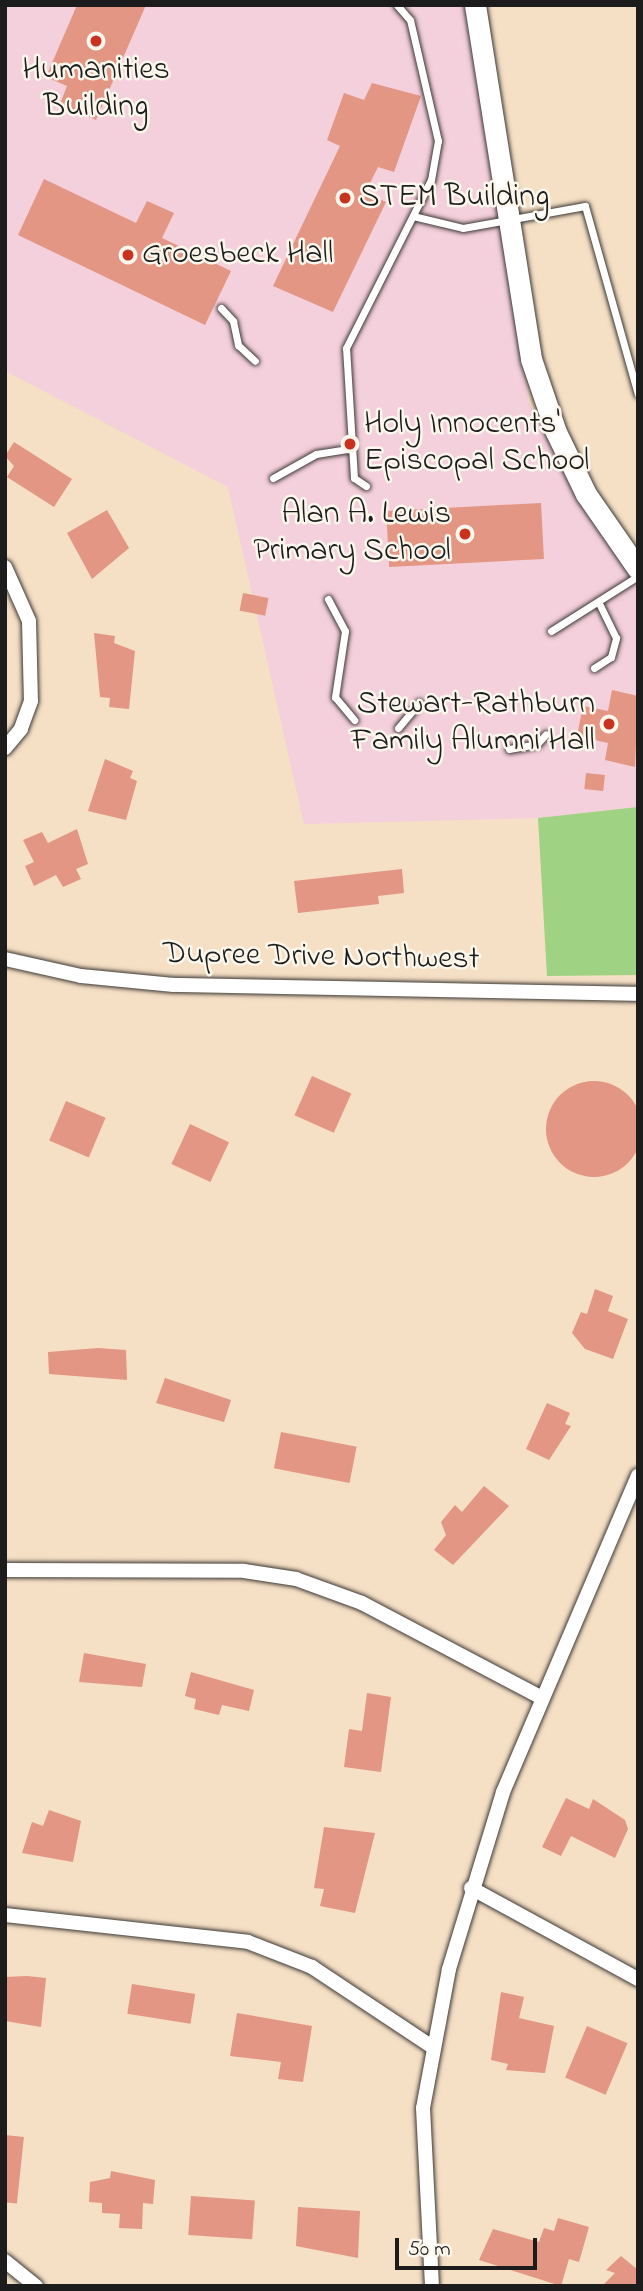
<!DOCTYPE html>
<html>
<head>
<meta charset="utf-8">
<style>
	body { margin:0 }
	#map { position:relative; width:643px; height:2291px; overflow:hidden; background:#f5dfc5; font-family:"Indie Flower",sans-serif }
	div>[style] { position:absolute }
	.built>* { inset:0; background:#f4cfdc }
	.green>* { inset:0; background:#9fd282 }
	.building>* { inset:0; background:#e29683; transform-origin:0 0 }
	.round { border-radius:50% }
	.roads { filter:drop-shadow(0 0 2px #3d3935) drop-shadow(0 0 2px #3d3935) }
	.lane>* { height:7px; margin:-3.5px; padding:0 3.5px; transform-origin:3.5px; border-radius:3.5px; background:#fff }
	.street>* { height:14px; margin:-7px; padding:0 7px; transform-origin:7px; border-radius:7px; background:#fff }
	.secondary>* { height:21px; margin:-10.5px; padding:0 10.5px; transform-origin:10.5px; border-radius:10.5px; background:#fff }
	.dots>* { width:19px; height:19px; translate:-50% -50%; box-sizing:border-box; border:4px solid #fbf7ec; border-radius:50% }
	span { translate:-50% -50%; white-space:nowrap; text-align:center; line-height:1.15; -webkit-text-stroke:5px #fbf7ec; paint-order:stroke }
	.poi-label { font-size:32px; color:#1c1c1c }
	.left { translate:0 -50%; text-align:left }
	.right { translate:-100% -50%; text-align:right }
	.street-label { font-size:32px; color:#1c1c1c }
	.frame { position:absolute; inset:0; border:7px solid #1c1c1c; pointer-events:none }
	.scale { position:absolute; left:395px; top:2238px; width:142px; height:32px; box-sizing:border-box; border:4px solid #1c1c1c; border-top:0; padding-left:9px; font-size:21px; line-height:24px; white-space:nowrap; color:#1c1c1c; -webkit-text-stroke:5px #fbf7ec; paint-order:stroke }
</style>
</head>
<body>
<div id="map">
	<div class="built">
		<div style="clip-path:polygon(5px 5px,473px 5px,513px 222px,528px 402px,605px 530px,638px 565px,638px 807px,538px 818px,304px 824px,228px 487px,5px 371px)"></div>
	</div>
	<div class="green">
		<div style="clip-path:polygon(638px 807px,638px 975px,547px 976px,538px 818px)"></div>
	</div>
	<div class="building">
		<div style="clip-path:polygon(77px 5px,146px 5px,96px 120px,60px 104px,67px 86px,46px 77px)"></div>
		<div style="clip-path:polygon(372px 83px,421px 96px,394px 172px,378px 167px,365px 193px,386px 202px,333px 312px,273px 286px,340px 146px,327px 140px,344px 93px,364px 100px)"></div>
		<div style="clip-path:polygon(44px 179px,136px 223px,147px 201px,174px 213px,162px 238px,231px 271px,205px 325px,18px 235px)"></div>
		<div style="clip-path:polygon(14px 442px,72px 479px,54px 507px,7px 477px,14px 466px,5px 456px)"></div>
		<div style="left:541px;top:503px;width:56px;height:155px;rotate:87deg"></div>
		<div style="clip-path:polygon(107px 510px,129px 548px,92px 579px,67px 533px)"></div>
		<div style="left:243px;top:593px;width:26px;height:18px;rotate:11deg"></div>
		<div style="clip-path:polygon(94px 633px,115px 636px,114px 643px,135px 651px,129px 709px,109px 707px,110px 698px,100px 697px)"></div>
		<div style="clip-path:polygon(612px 690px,638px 696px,635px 767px,605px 760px,608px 743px,577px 736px,583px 706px,608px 711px)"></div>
		<div style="clip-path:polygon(105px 759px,133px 771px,130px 778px,137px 781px,126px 820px,88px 811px)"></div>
		<div style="left:586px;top:773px;width:19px;height:16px;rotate:6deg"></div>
		<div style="clip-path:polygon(77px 829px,88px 864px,76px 869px,81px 879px,63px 887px,56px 875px,34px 886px,25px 866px,34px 862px,23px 840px,42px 832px,48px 843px)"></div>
		<div style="clip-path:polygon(402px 869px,404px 893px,378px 896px,379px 904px,298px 913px,294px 881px)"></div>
		<div style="left:312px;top:1076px;width:43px;height:43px;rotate:24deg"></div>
		<div class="round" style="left:546px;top:1081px;width:96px;height:96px"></div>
		<div style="left:66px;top:1101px;width:43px;height:43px;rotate:23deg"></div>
		<div style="left:190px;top:1124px;width:43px;height:44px;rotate:25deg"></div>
		<div style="clip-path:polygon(595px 1289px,613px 1296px,608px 1311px,628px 1319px,613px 1359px,585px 1349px,572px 1333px,581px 1312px,587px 1314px)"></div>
		<div style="clip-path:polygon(98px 1348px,126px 1350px,127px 1380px,49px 1374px,48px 1352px)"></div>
		<div style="clip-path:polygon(165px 1378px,231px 1400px,224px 1422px,156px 1403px)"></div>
		<div style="clip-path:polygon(547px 1403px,570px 1413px,565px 1424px,571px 1426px,549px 1460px,526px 1449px)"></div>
		<div style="left:281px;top:1432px;width:77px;height:37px;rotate:11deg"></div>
		<div style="clip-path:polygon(484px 1486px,509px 1506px,453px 1565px,434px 1550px,446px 1535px,441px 1522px,455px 1505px,462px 1512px)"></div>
		<div style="clip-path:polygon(84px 1653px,146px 1664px,142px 1687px,79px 1682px)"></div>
		<div style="clip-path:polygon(191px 1672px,254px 1690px,249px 1711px,222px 1705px,219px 1715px,194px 1709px,196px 1699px,185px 1696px)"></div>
		<div style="clip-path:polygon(367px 1693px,391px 1697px,381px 1772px,344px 1767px,349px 1729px,362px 1731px)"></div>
		<div style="clip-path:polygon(566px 1798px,589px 1809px,593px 1799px,625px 1820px,628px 1829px,615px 1858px,571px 1836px,561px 1856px,542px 1847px)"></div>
		<div style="clip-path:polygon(49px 1810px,81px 1821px,73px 1862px,22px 1853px,32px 1822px,43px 1826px)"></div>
		<div style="clip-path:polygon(324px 1827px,375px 1833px,355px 1913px,320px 1906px,324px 1889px,314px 1888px)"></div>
		<div style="clip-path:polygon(27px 1976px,46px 1978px,41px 2027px,5px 2021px,5px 1977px)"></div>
		<div style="left:132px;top:1984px;width:64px;height:30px;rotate:9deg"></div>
		<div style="clip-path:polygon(501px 1992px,524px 1997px,519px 2018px,554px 2026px,545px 2073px,506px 2070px,508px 2064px,491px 2060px)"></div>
		<div style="clip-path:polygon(237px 2013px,312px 2026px,303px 2082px,278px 2079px,281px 2062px,230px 2056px)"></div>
		<div style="left:587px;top:2026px;width:44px;height:56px;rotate:23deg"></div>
		<div style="left:5px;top:2135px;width:19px;height:67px;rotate:6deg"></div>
		<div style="clip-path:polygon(111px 2171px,155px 2180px,153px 2204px,143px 2203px,142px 2229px,119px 2228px,120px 2214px,102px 2213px,102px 2203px,89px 2202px,90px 2182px,110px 2178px)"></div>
		<div style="left:191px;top:2196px;width:64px;height:39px;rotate:4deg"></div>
		<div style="clip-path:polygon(298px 2207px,360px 2211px,358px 2258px,296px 2246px)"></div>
		<div style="clip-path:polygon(558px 2218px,589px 2227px,579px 2262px,569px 2259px,561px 2286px,479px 2260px,493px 2229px,539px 2242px,544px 2228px,554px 2231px)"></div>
		<div style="clip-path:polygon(621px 2256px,638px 2270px,638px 2286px,602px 2286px,615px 2273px,606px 2270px)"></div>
	</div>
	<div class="roads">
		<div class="lane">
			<div style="left:413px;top:216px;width:51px;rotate:13.5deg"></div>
			<div style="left:463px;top:228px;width:124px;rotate:-10.2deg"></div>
			<div style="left:585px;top:206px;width:195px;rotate:74.3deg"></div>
			<div style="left:221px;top:308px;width:18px;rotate:47deg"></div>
			<div style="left:233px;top:321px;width:25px;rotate:78deg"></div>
			<div style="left:238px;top:345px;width:23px;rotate:43deg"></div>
			<div style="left:273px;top:478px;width:49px;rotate:-29.2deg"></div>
			<div style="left:316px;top:454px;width:36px;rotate:-9deg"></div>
			<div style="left:366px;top:486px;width:14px;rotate:-146deg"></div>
			<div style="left:354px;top:478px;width:130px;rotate:-93.5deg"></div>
			<div style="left:346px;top:348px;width:188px;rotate:-63.2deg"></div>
			<div style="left:431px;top:180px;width:40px;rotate:-80deg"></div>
			<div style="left:438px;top:141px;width:124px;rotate:-103deg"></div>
			<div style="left:410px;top:20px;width:20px;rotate:-131deg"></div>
			<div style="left:328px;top:599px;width:36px;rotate:62deg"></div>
			<div style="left:345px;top:631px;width:67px;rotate:98.6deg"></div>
			<div style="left:335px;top:697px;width:30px;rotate:50deg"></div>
			<div style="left:551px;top:631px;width:103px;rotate:-32.3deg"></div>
			<div style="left:594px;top:668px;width:20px;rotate:-33deg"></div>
			<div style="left:611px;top:657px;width:20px;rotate:-75deg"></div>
			<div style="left:616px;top:638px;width:37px;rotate:-116deg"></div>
			<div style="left:398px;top:728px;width:33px;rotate:-50deg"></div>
			<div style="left:509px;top:749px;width:28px;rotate:-10deg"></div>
			<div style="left:537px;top:744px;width:13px;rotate:-48deg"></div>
		</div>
		<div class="street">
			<div style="left:5px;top:567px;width:59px;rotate:66deg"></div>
			<div style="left:29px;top:621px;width:80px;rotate:88.6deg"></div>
			<div style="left:31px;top:701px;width:30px;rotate:110deg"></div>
			<div style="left:21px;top:729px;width:25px;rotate:130deg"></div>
			<div style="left:5px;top:959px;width:78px;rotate:12.6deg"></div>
			<div style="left:81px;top:976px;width:93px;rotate:5.5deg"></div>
			<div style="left:174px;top:985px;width:464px;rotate:1.1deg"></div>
			<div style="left:5px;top:1570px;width:239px;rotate:0.2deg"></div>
			<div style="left:244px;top:1571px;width:53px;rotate:8.7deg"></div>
			<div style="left:296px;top:1579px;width:70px;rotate:20deg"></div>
			<div style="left:362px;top:1603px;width:201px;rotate:27.8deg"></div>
			<div style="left:471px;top:1888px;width:190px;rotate:28.6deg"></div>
			<div style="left:5px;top:1915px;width:244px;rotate:6.3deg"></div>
			<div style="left:248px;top:1942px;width:69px;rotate:21.3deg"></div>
			<div style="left:312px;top:1967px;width:143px;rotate:33.6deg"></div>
			<div style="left:5px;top:2261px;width:40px;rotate:39deg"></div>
			<div style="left:432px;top:2286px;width:178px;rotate:-92.9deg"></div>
			<div style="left:423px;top:2108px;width:141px;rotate:-79.4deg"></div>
			<div style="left:449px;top:1969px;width:185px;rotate:-73deg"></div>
			<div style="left:503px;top:1792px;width:344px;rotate:-66.9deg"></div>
		</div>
		<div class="secondary">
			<div style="left:475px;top:5px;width:358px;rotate:81deg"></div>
			<div style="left:531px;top:359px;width:77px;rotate:71.1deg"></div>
			<div style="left:556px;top:432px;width:69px;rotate:64.2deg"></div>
			<div style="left:586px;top:494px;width:91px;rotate:55.3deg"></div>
		</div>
	</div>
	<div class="dots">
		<div style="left:96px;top:41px;background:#c8321e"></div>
		<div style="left:345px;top:198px;background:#c8321e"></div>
		<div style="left:128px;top:255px;background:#c8321e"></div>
		<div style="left:350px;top:444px;background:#c8321e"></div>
		<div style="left:465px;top:534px;background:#c8321e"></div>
		<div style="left:609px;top:724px;background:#c8321e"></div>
	</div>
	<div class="poi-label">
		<span style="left:96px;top:90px">Humanities<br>Building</span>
		<span class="left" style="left:359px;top:198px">STEM Building</span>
		<span class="left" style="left:142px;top:255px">Groesbeck Hall</span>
		<span class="left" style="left:364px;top:444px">Holy Innocents'<br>Episcopal School</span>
		<span class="right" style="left:451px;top:534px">Alan A. Lewis<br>Primary School</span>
		<span class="right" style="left:595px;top:724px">Stewart-Rathburn<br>Family Alumni Hall</span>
	</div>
	<div class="street-label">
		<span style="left:321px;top:958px;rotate:1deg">Dupree Drive Northwest</span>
	</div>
	<div class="frame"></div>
	<div class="scale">50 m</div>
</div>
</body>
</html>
